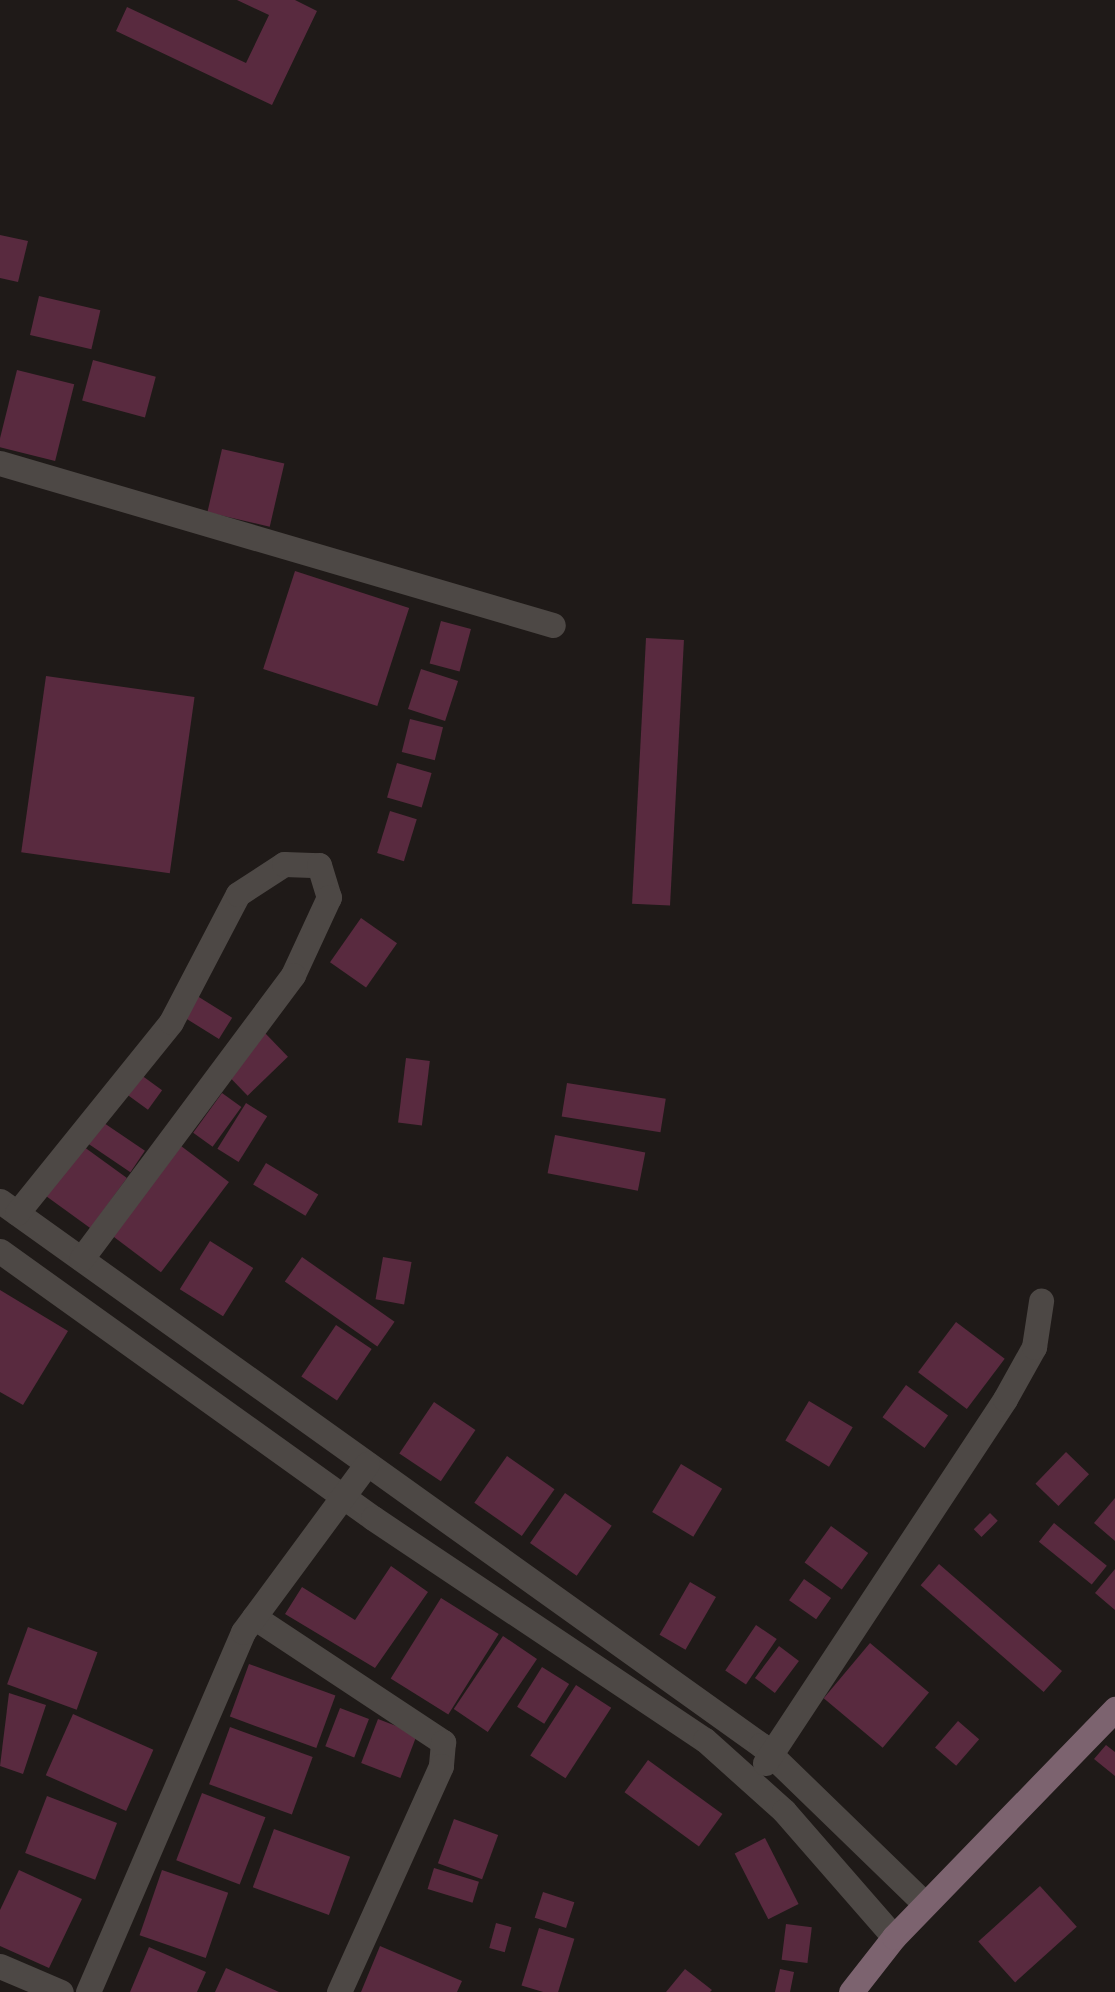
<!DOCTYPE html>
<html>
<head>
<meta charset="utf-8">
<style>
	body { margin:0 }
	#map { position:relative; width:1115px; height:1992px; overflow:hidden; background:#1f1a18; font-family:"Work Sans",sans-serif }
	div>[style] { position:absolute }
	.building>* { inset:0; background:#592a3f; transform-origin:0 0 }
	.minor>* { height:25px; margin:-12.5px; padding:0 12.5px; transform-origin:12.5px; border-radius:12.5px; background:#4d4845 }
	.secondary>* { height:25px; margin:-12.5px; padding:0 12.5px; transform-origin:12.5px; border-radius:12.5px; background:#7c636f }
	span { translate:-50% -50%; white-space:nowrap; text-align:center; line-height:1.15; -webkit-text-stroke:8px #16110f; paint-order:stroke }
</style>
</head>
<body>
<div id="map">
	<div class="building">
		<div style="clip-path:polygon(237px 0,295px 0,317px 11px,272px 105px,116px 31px,127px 7px,246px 63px,269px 15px)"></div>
		<div style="clip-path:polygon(0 235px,28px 241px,18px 282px,0 278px)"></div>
		<div style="left:39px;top:296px;width:63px;height:40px;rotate:13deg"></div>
		<div style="left:93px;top:360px;width:65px;height:42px;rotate:15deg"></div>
		<div style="left:17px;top:370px;width:59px;height:79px;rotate:14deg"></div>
		<div style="left:222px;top:449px;width:64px;height:65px;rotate:13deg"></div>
		<div style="left:295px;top:571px;width:120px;height:103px;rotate:18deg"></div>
		<div style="left:441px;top:621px;width:31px;height:44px;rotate:15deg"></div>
		<div style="left:646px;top:638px;width:38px;height:266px;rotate:3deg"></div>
		<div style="left:421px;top:669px;width:39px;height:42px;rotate:18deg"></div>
		<div style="left:46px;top:676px;width:150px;height:178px;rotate:8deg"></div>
		<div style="left:410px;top:719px;width:34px;height:34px;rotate:14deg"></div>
		<div style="left:397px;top:763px;width:36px;height:36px;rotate:16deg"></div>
		<div style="left:390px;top:811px;width:28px;height:44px;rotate:17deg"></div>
		<div style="left:361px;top:918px;width:44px;height:54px;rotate:35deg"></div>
		<div style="left:194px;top:994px;width:45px;height:25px;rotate:32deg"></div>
		<div style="left:265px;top:1033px;width:33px;height:56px;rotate:46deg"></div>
		<div style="left:406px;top:1058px;width:24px;height:65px;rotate:7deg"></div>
		<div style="left:137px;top:1072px;width:31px;height:24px;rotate:36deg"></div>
		<div style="left:567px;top:1083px;width:100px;height:34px;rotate:9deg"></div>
		<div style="left:222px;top:1093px;width:24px;height:49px;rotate:36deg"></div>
		<div style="left:246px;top:1103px;width:25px;height:54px;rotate:32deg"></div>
		<div style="left:101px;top:1121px;width:53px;height:26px;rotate:34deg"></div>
		<div style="left:555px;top:1135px;width:92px;height:39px;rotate:11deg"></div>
		<div style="left:80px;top:1144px;width:58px;height:62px;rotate:36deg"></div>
		<div style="left:181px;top:1146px;width:60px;height:113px;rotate:37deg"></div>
		<div style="left:266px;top:1163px;width:61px;height:25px;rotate:31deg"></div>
		<div style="left:210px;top:1241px;width:51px;height:57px;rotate:32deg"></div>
		<div style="left:302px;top:1257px;width:113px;height:30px;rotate:35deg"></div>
		<div style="left:383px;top:1257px;width:29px;height:43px;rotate:10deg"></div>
		<div style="clip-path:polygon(0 1290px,68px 1331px,23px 1405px,0 1392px)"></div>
		<div style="left:956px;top:1322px;width:61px;height:63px;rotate:37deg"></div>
		<div style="left:336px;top:1325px;width:43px;height:62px;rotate:34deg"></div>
		<div style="left:906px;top:1385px;width:52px;height:40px;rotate:36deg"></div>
		<div style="left:809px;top:1401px;width:51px;height:46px;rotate:31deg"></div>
		<div style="left:434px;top:1402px;width:50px;height:62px;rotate:34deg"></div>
		<div style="left:1066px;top:1452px;width:32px;height:44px;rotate:44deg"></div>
		<div style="left:507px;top:1456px;width:58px;height:57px;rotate:35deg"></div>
		<div style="left:681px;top:1464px;width:48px;height:56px;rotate:31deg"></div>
		<div style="left:565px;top:1493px;width:57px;height:61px;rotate:35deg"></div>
		<div style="clip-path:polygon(1115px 1498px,1115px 1541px,1094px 1523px)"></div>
		<div style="left:990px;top:1513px;width:11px;height:23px;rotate:45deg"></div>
		<div style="left:1054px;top:1523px;width:68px;height:24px;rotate:39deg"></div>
		<div style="left:831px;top:1526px;width:46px;height:45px;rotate:36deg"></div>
		<div style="left:939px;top:1564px;width:163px;height:28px;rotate:41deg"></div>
		<div style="clip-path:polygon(391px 1566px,428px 1592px,375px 1668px,285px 1614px,302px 1587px,355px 1620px)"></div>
		<div style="clip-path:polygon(1115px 1569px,1115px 1610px,1095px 1593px)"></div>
		<div style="left:804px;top:1579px;width:33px;height:26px;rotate:35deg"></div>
		<div style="left:690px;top:1582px;width:30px;height:61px;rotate:30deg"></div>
		<div style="left:441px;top:1598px;width:68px;height:95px;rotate:32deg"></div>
		<div style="left:756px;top:1625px;width:25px;height:55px;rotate:34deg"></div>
		<div style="left:28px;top:1627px;width:74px;height:61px;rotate:20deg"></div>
		<div style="left:503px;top:1636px;width:41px;height:88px;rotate:34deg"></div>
		<div style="left:870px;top:1643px;width:77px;height:72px;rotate:40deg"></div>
		<div style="left:779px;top:1646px;width:25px;height:40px;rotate:37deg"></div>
		<div style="left:249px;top:1664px;width:92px;height:56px;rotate:20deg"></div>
		<div style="left:542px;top:1667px;width:32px;height:47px;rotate:32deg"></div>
		<div style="left:576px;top:1685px;width:42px;height:84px;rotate:33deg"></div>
		<div style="clip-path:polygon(9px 1693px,46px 1705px,23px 1774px,0 1766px)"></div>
		<div style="left:340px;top:1708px;width:31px;height:41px;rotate:21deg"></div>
		<div style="left:73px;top:1714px;width:88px;height:67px;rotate:24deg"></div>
		<div style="left:378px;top:1719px;width:42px;height:47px;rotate:21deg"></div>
		<div style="left:958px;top:1721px;width:28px;height:35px;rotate:41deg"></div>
		<div style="left:230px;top:1727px;width:88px;height:61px;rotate:20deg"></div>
		<div style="clip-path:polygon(1106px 1745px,1115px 1752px,1115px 1776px,1094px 1759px)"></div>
		<div style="left:648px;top:1760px;width:92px;height:40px;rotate:36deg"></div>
		<div style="left:202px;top:1793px;width:68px;height:72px;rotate:21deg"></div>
		<div style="left:47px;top:1796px;width:75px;height:61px;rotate:21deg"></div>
		<div style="left:454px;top:1819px;width:47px;height:47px;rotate:20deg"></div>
		<div style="left:274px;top:1829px;width:81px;height:62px;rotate:20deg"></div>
		<div style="left:765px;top:1838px;width:74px;height:34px;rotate:63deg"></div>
		<div style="left:434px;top:1868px;width:47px;height:22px;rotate:17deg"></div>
		<div style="clip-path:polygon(19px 1870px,82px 1899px,49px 1968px,0 1946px,0 1910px)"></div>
		<div style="left:162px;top:1870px;width:70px;height:69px;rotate:19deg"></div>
		<div style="left:1040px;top:1886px;width:55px;height:83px;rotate:48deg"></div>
		<div style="left:543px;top:1892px;width:33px;height:27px;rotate:18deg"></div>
		<div style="left:496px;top:1923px;width:16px;height:26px;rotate:15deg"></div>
		<div style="left:786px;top:1924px;width:26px;height:36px;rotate:7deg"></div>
		<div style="left:539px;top:1928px;width:37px;height:60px;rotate:17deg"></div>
		<div style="clip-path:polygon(380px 1946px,462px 1981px,457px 1992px,361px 1992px)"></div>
		<div style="clip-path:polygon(149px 1947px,206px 1972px,197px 1992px,130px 1992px)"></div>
		<div style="clip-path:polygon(226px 1968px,279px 1992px,215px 1992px)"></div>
		<div style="clip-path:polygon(685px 1969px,712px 1990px,710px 1992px,666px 1992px)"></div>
		<div style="clip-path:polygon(780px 1969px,794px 1972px,790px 1992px,775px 1992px)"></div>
	</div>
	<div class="minor">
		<div style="left:0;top:463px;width:576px;rotate:16.33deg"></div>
		<div style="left:0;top:1201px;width:935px;rotate:35.56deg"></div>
		<div style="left:761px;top:1745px;width:228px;rotate:44.1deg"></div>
		<div style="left:17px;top:1213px;width:245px;rotate:-51.1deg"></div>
		<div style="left:171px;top:1022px;width:144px;rotate:-62.4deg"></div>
		<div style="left:238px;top:894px;width:55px;rotate:-33.1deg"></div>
		<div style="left:284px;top:864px;width:35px;rotate:2deg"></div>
		<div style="left:319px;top:865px;width:34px;rotate:73deg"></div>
		<div style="left:329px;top:897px;width:86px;rotate:114.8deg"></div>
		<div style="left:293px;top:975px;width:354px;rotate:126.7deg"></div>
		<div style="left:0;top:1251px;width:459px;rotate:35.6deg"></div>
		<div style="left:373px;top:1518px;width:399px;rotate:33.8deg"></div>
		<div style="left:705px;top:1740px;width:106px;rotate:41.9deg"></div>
		<div style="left:784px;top:1811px;width:167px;rotate:48.9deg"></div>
		<div style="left:254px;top:1617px;width:227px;rotate:33.5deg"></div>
		<div style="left:443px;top:1742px;width:24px;rotate:95deg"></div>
		<div style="left:441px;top:1766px;width:248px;rotate:114.3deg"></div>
		<div style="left:765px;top:1763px;width:436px;rotate:-56.6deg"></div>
		<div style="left:1005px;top:1399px;width:60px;rotate:-60.9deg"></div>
		<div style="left:1034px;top:1347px;width:47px;rotate:-81.3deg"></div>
		<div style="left:0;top:1966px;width:66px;rotate:23.1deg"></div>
		<div style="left:88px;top:1992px;width:392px;rotate:-66.7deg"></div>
		<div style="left:243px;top:1632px;width:209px;rotate:-53.6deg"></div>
	</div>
	<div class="secondary">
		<div style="left:851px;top:1992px;width:70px;rotate:-52deg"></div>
		<div style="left:894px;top:1937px;width:318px;rotate:-45.9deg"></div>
	</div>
</div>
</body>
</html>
